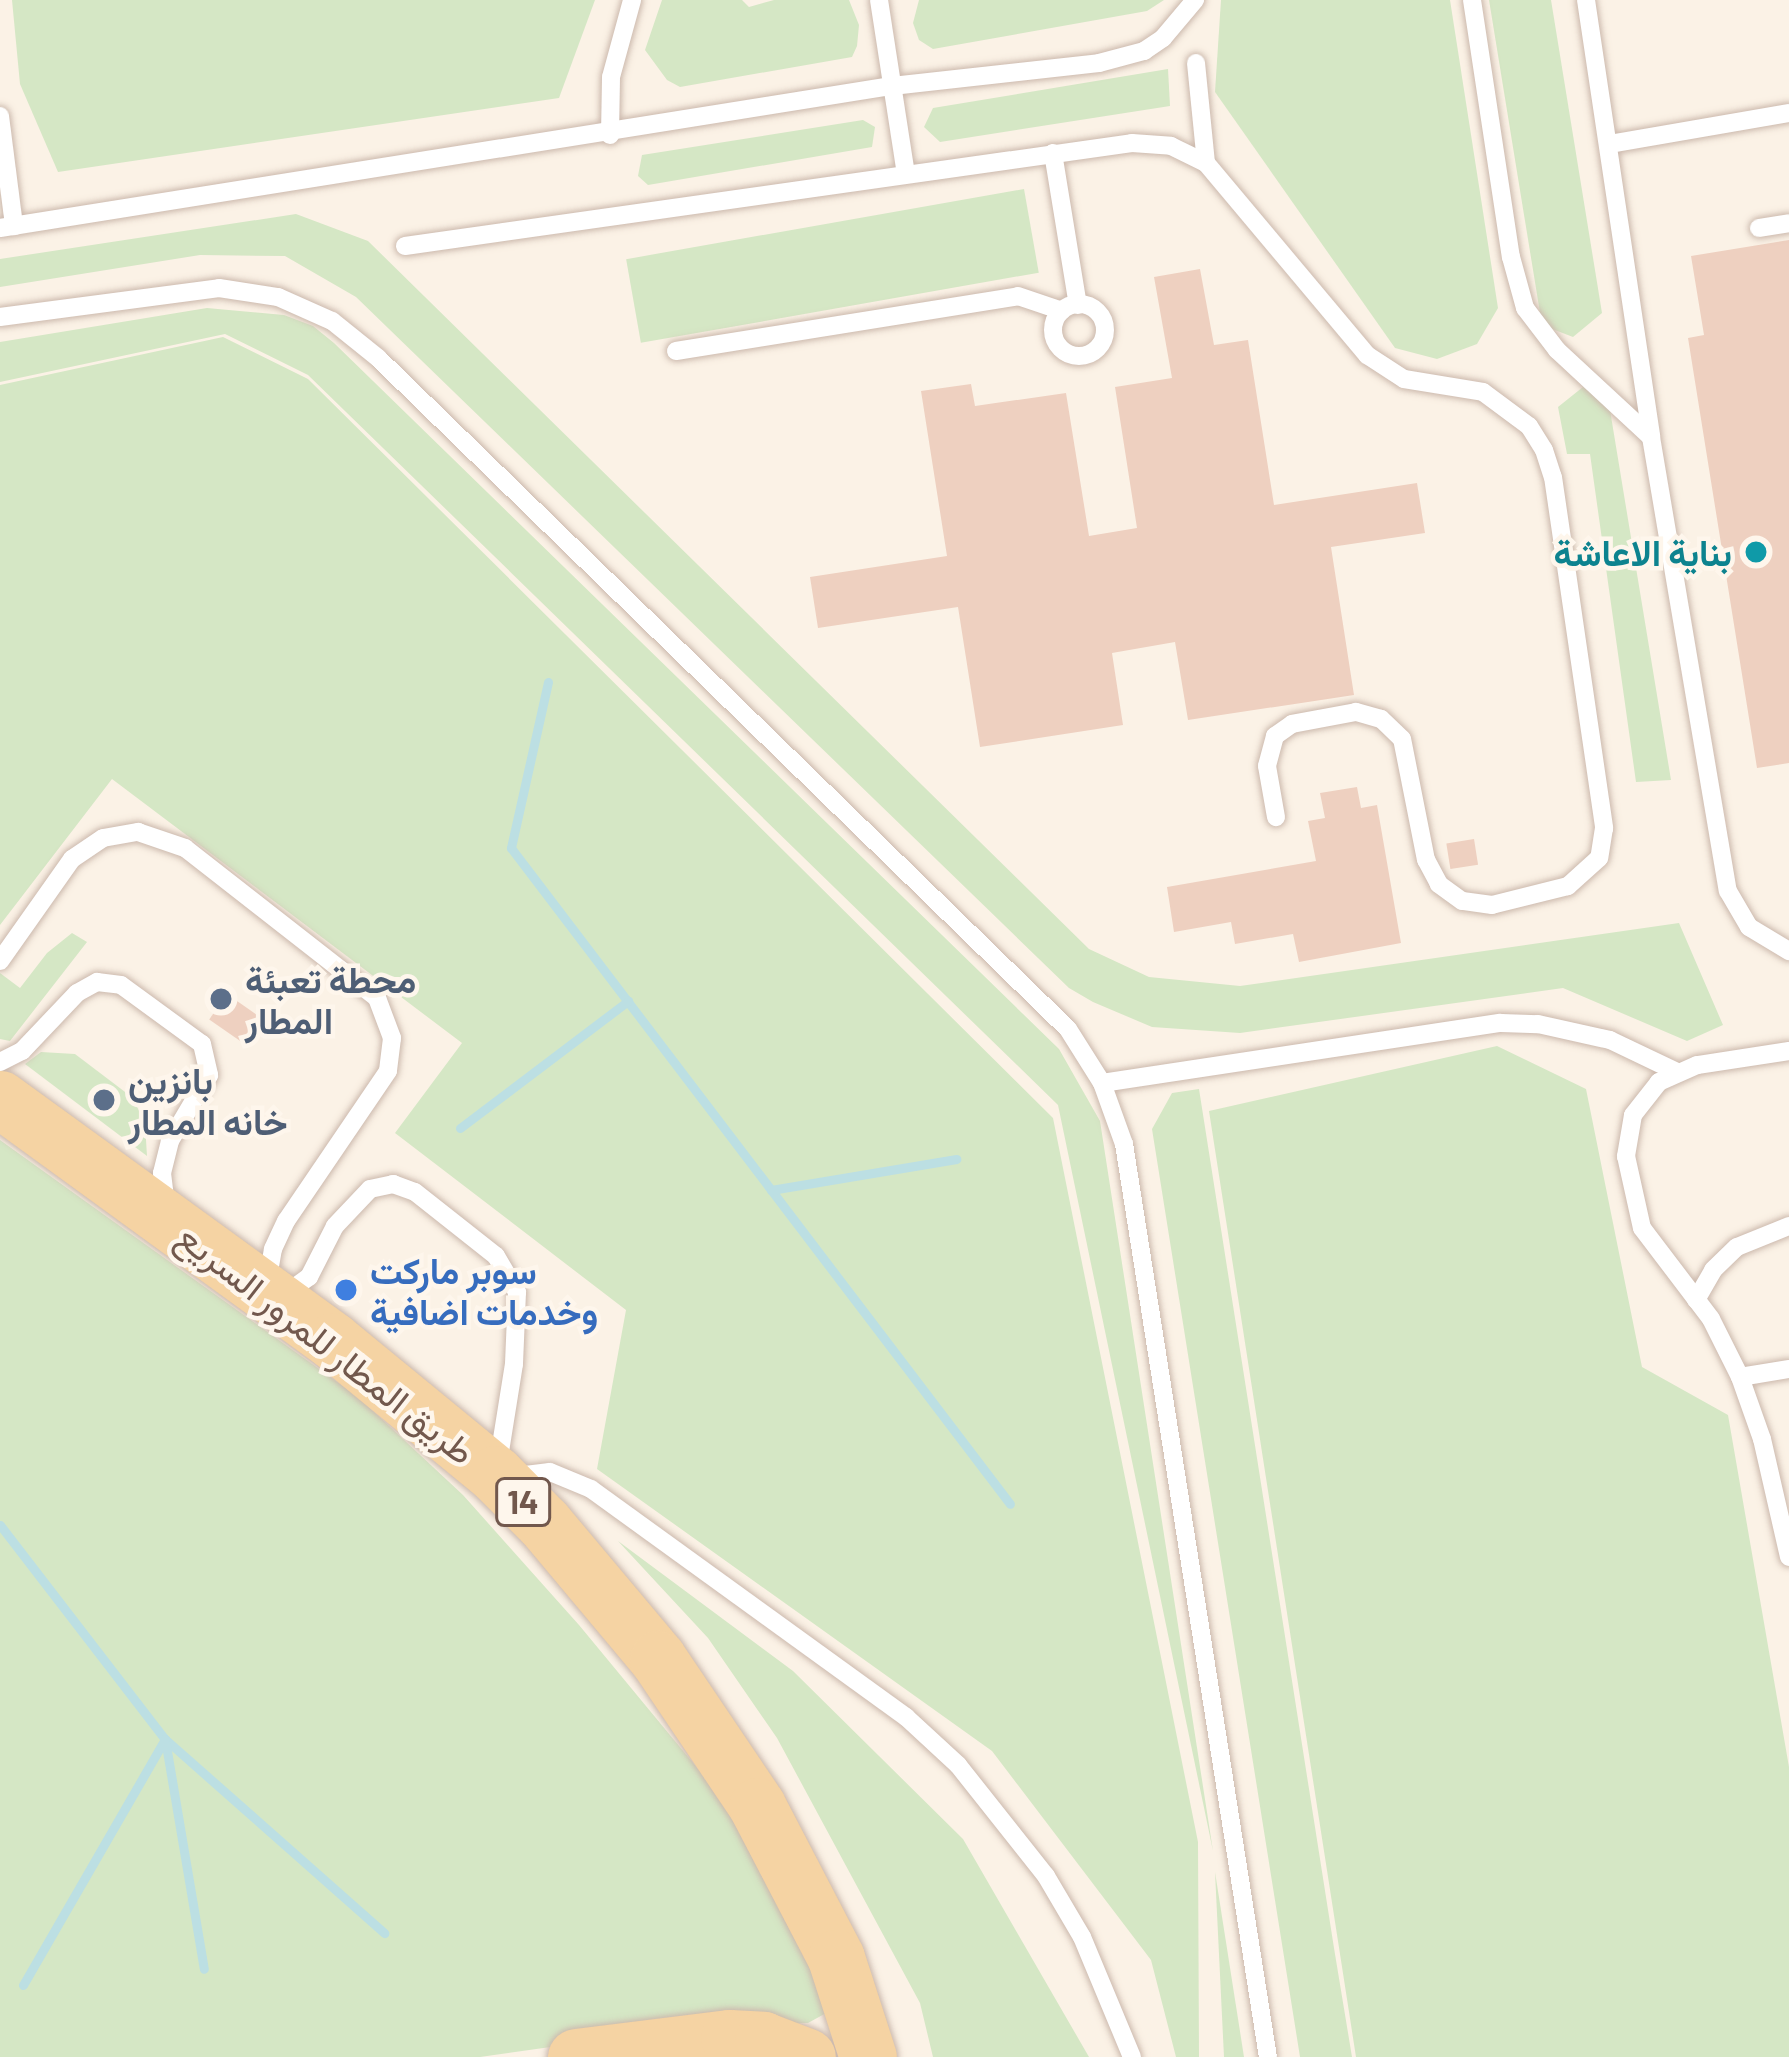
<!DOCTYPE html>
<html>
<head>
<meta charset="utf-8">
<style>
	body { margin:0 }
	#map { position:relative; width:1789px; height:2057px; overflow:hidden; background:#fbf2e6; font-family:Barlow,Vazirmatn,sans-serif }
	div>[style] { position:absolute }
	.green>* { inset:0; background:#d5e7c5; transform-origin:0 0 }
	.stream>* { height:9px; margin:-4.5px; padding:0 4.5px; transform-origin:4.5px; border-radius:4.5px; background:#bcdfe3 }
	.building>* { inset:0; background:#eed0c0; transform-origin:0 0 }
	.roads { filter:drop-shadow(0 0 3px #ccb9ad) drop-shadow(0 0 3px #ccb9ad) }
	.lane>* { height:18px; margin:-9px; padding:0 9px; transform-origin:9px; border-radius:9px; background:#fff }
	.lane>.ring { margin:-9px; padding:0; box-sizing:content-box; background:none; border:18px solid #fff; border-radius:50% }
	.primary>* { height:57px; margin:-28.5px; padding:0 28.5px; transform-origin:28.5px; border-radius:28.5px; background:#f5d3a3 }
	.dots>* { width:33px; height:33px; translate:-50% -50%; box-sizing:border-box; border:6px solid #fef6ec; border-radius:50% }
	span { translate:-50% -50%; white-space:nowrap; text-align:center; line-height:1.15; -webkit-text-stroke:9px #fef6ec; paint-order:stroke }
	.shield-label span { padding:3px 9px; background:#fef6ec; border:3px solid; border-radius:9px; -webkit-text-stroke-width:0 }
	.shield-label { font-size:33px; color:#72584d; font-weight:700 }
	.culture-label { font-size:36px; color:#0d838f; font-weight:700 }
	.right { translate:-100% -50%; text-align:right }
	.service-label { font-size:36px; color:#4e5e75; font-weight:700 }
	.left { translate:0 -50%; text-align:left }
	.shop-label { font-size:36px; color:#366cbe; font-weight:700 }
	.street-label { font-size:36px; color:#72584d }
</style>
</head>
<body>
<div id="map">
	<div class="green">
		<div style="clip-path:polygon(12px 0,595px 0,559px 98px,58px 172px,20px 84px)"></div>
		<div style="clip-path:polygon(662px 0,742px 0,749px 7px,774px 0,849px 0,859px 25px,857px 46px,852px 57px,680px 87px,667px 80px,645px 50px)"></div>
		<div style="clip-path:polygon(919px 0,1164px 0,1147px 11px,933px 49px,919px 40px,913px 23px)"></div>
		<div style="clip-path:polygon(1221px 0,1450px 0,1498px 308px,1477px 344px,1437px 359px,1395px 348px,1215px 92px)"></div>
		<div style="clip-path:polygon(1489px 0,1551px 0,1602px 313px,1573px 337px,1542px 325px)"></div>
		<div style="clip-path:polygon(1168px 69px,1170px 106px,940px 142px,924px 127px,933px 108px)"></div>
		<div style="clip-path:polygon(863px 120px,875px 127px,872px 147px,648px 185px,638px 176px,642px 155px)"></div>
		<div style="left:1024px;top:189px;width:85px;height:404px;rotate:80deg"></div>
		<div style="clip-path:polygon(296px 214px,368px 241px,1089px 949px,1149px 977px,1240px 986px,1679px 923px,1723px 1025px,1687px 1041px,1563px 988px,1240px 1033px,1152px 1027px,1093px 1002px,1069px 988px,356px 297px,285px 256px,200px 255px,0 287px,0 259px)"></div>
		<div style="clip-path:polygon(207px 308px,284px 315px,313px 326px,334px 343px,1059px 1049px,1100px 1121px,1213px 1851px,1058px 1105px,308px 375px,225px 334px,0 382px,0 342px)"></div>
		<div style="clip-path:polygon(223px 337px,308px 379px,1053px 1118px,1198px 1842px,1199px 2057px,1176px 2057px,1151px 1960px,992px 1751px,597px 1469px,626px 1310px,395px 1133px,462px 1043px,112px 779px,0 925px,0 385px)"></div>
		<div style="clip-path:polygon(1583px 387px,1609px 404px,1671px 780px,1636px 782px,1590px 454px,1567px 454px,1558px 407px)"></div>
		<div style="clip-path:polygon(72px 933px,87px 942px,10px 1041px,0 1039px,0 973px,20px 988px,47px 953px)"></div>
		<div style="clip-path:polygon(1497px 1046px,1586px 1089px,1642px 1367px,1728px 1415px,1789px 1767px,1789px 2057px,1356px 2057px,1209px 1111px)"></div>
		<div style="clip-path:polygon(41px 1052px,75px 1054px,133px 1098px,145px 1124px,147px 1156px,25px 1064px)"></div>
		<div style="clip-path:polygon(1199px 1089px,1334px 1948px,1352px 2057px,1300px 2057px,1152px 1129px,1172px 1093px)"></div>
		<div style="clip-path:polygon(0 1140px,358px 1397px,463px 1495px,579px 1625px,741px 1821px,839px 2006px,808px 2023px,720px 2023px,480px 2057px,0 2057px)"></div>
		<div style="clip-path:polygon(618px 1541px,793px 1671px,963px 1839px,1089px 2057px,933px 2057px,920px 2003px,777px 1738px,708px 1638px)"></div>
		<div style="clip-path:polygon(1215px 1872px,1244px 2057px,1224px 2057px)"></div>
	</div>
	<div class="stream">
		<div style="left:548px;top:682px;width:170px;rotate:102.6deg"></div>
		<div style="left:511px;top:848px;width:824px;rotate:52.74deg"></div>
		<div style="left:460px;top:1128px;width:211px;rotate:-37.1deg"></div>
		<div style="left:771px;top:1190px;width:188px;rotate:-9.5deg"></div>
		<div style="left:0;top:1525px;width:270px;rotate:52.4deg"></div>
		<div style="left:165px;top:1739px;width:293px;rotate:41.5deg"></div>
		<div style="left:165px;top:1739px;width:233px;rotate:80.4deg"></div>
		<div style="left:23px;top:1985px;width:284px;rotate:-60deg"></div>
	</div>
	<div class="building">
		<div style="clip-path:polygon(1789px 240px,1789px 763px,1757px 768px,1688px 338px,1704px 335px,1691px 256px)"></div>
		<div style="clip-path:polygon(1200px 269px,1214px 345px,1248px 340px,1274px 505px,1417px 483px,1425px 533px,1331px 547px,1354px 695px,1188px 720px,1175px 642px,1112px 653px,1123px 725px,980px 747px,958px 607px,818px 628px,810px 577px,947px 556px,921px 391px,971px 384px,975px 406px,1066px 393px,1089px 536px,1137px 528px,1115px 387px,1172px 378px,1154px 277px)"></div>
		<div style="clip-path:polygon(1357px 787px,1361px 808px,1377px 805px,1401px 943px,1299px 962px,1293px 934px,1235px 944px,1231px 922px,1174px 932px,1167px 887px,1316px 861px,1308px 821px,1325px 818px,1320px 793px)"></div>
		<div style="left:1474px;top:839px;width:26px;height:28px;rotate:81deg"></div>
		<div style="left:227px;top:994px;width:47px;height:31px;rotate:35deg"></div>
	</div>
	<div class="roads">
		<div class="lane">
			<div style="left:879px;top:0;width:176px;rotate:81.2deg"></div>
			<div style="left:1472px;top:0;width:260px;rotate:81.4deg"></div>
			<div style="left:1511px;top:257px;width:53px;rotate:74.6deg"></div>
			<div style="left:1525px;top:308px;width:53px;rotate:52.7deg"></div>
			<div style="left:1557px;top:350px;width:127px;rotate:42.8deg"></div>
			<div style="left:1586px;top:0;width:442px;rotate:81.5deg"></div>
			<div style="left:1651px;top:437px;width:460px;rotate:80.4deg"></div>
			<div style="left:1728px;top:891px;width:42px;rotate:59.7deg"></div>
			<div style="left:1749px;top:927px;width:47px;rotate:31deg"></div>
			<div style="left:1196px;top:63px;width:100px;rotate:84.3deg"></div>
			<div style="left:0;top:116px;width:111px;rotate:82.7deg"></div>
			<div style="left:610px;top:135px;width:58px;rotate:-89deg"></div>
			<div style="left:611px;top:77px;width:80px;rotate:-74.7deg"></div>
			<div style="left:1609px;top:144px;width:183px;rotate:-9.8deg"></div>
			<div style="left:1053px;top:153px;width:154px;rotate:80.7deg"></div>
			<div style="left:0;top:228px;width:903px;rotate:-9.05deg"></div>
			<div style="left:892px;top:86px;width:208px;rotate:-6.3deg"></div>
			<div style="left:1099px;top:63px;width:47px;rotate:-14.9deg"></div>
			<div style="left:1144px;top:51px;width:23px;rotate:-34deg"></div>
			<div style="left:1163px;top:38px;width:50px;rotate:-49.9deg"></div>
			<div style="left:1759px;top:228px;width:30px;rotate:-9deg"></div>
			<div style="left:405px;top:246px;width:734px;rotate:-8.06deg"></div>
			<div style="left:1132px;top:143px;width:39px;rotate:4deg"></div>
			<div style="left:1171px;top:146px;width:39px;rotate:26deg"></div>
			<div style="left:1206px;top:163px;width:251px;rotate:50deg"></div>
			<div style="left:1367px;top:355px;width:44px;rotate:33deg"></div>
			<div style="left:1404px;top:379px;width:80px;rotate:9.3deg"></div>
			<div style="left:1483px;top:392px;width:57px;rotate:36.5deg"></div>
			<div style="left:1529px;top:426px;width:28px;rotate:58deg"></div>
			<div style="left:1544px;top:450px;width:28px;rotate:72deg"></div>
			<div style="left:1553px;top:477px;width:355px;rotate:81.7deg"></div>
			<div style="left:1604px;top:828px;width:30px;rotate:99deg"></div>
			<div style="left:1599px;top:858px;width:42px;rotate:137.9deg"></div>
			<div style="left:1568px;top:886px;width:78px;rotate:166deg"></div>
			<div style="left:1492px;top:905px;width:30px;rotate:-172deg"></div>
			<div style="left:1462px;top:901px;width:29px;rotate:-144deg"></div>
			<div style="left:1439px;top:884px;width:27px;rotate:-118deg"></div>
			<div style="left:1426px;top:860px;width:123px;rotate:-101.2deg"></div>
			<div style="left:1402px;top:739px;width:29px;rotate:-136deg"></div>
			<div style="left:1381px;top:719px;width:26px;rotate:-164deg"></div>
			<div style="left:1356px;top:712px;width:65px;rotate:169.4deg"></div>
			<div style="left:1292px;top:724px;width:21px;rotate:145deg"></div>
			<div style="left:1275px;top:736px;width:31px;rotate:105deg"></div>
			<div style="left:1267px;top:766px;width:52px;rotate:80deg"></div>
			<div class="ring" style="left:1053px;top:304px;width:34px;height:34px"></div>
			<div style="left:0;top:317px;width:221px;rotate:-7.5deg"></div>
			<div style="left:219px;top:288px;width:60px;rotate:8.7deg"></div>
			<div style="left:278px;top:297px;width:59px;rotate:24deg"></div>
			<div style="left:332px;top:321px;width:59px;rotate:38.8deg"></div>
			<div style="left:378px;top:358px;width:962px;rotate:44.2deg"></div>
			<div style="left:1068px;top:1029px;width:64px;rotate:57.8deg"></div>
			<div style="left:1102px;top:1083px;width:65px;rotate:70.2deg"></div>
			<div style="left:1124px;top:1144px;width:924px;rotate:81.04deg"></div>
			<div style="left:676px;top:351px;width:346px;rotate:-9.1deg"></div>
			<div style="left:1018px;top:296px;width:46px;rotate:18.8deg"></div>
			<div style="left:0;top:961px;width:125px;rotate:-54.8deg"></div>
			<div style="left:72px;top:859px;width:37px;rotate:-34deg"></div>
			<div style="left:103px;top:838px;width:36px;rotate:-10deg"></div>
			<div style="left:138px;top:832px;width:50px;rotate:18.8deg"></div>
			<div style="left:185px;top:848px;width:244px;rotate:38deg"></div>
			<div style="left:377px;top:998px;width:43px;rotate:69.4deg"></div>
			<div style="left:392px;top:1038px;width:33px;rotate:97deg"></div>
			<div style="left:388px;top:1071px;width:181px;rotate:124.2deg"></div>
			<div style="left:286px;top:1221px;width:31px;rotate:115deg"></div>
			<div style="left:273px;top:1249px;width:34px;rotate:100deg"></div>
			<div style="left:1789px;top:1051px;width:93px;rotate:171.3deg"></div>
			<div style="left:1697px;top:1065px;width:42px;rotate:155.9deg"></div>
			<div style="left:1659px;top:1082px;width:42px;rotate:128.2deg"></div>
			<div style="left:1633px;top:1115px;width:42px;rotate:99.7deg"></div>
			<div style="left:1626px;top:1156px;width:74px;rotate:77.5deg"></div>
			<div style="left:1642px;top:1228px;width:114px;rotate:52.8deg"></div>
			<div style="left:1711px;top:1319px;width:65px;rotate:63.4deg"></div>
			<div style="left:1740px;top:1377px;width:66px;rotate:70.5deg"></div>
			<div style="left:1762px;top:1439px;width:121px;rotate:77.1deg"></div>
			<div style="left:0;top:1062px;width:25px;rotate:-27deg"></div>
			<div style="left:22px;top:1051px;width:80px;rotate:-46.5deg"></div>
			<div style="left:77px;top:993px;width:23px;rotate:-29deg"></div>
			<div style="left:97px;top:982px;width:24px;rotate:7deg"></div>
			<div style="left:121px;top:985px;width:100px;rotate:36.1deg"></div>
			<div style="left:202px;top:1044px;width:32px;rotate:77deg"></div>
			<div style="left:209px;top:1075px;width:77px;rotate:120.6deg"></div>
			<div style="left:170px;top:1141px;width:33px;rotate:104deg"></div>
			<div style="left:162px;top:1173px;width:33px;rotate:83deg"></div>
			<div style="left:1102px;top:1083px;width:403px;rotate:-8.6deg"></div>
			<div style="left:1501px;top:1023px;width:37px;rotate:2deg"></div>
			<div style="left:1538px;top:1024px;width:74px;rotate:12.5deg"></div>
			<div style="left:1610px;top:1040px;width:74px;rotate:25.5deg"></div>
			<div style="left:284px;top:1295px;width:31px;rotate:-36deg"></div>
			<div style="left:309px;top:1277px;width:57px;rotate:-63deg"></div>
			<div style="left:335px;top:1226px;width:51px;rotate:-46.6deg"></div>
			<div style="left:370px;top:1189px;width:24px;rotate:-12deg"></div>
			<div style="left:393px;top:1184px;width:23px;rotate:20deg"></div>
			<div style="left:415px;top:1192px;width:103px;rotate:38.3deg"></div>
			<div style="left:496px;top:1256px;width:42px;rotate:59.7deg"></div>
			<div style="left:517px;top:1292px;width:72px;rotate:92.4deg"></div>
			<div style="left:514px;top:1364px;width:101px;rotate:99.1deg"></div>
			<div style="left:1696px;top:1300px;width:34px;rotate:-60deg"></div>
			<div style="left:1713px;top:1270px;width:33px;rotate:-44deg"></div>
			<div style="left:1737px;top:1247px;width:56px;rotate:-22deg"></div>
			<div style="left:1740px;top:1377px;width:50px;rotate:-9.3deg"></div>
			<div style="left:509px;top:1477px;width:41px;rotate:-7deg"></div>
			<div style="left:550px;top:1472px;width:44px;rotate:22.5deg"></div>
			<div style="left:591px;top:1489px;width:389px;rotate:35.9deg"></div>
			<div style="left:906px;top:1717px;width:71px;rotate:42.7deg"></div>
			<div style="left:958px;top:1765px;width:142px;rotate:51.6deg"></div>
			<div style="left:1046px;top:1876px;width:71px;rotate:59.5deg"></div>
			<div style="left:1082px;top:1937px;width:130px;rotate:67.4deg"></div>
		</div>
		<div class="primary">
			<div style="left:0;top:1099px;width:412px;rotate:36deg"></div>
			<div style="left:333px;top:1341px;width:210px;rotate:39.4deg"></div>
			<div style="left:495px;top:1474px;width:69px;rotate:45deg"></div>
			<div style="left:544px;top:1523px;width:177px;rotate:50deg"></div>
			<div style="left:658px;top:1659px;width:177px;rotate:56deg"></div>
			<div style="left:757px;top:1806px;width:171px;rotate:62.5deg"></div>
			<div style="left:836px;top:1958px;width:104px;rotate:72.1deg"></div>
			<div style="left:576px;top:2057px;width:154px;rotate:-7.1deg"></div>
			<div style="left:729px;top:2038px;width:34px;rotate:3deg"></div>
			<div style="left:763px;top:2040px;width:47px;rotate:21.1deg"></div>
		</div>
	</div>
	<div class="dots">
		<div style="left:1756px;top:552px;background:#0f9aa8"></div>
		<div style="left:221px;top:999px;background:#5c6f8a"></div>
		<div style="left:104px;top:1100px;background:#5c6f8a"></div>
		<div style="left:346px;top:1290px;background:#3f7fe0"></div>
	</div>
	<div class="shield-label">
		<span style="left:523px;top:1502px">14</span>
	</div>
	<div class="culture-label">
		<span class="right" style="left:1732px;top:552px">بناية الاعاشة</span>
	</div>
	<div class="service-label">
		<span class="left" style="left:245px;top:999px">محطة تعبئة<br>المطار</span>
		<span class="left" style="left:128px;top:1100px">بانزين<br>خانه المطار</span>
	</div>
	<div class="shop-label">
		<span class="left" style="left:370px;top:1290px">سوبر ماركت<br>وخدمات اضافية</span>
	</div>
	<div class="street-label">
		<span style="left:327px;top:1343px;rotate:38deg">طريق المطار للمرور السريع</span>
	</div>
</div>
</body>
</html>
